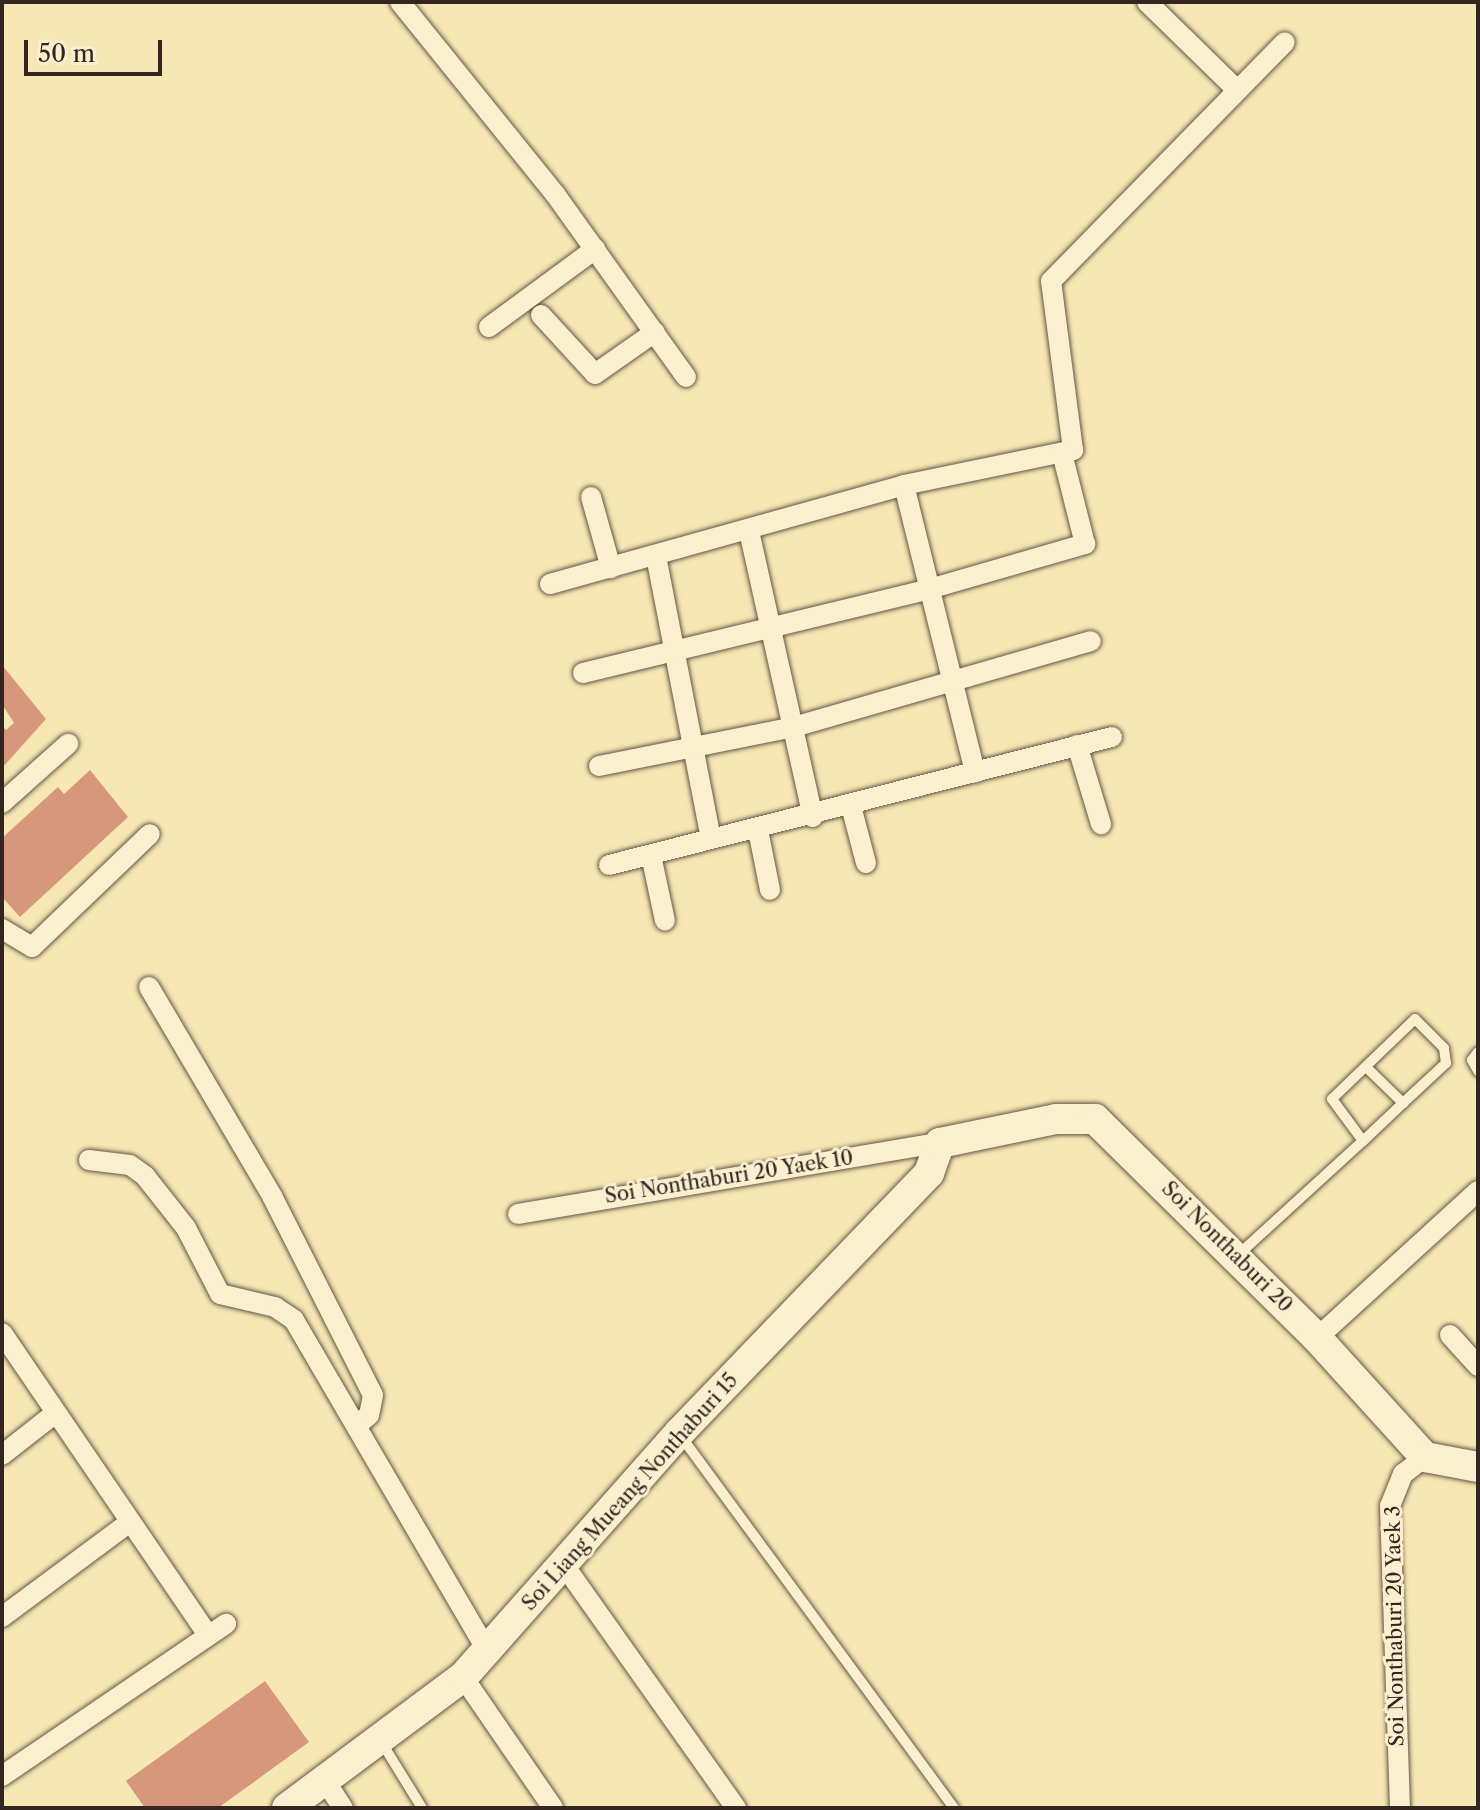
<!DOCTYPE html>
<html>
<head>
<meta charset="utf-8">
<style>
	body { margin:0 }
	#map { position:relative; width:1480px; height:1810px; overflow:hidden; background:#f7e7b4; font-family:"Libre Caslon Text",serif }
	div>[style] { position:absolute }
	.building>* { inset:0; background:#d7977d }
	.roads { filter:drop-shadow(0 0 2px #645645) drop-shadow(0 0 2px #645645) }
	.lane>* { height:10px; margin:-5px; padding:0 5px; transform-origin:5px; border-radius:5px; background:#faefce }
	.street>* { height:20px; margin:-10px; padding:0 10px; transform-origin:10px; border-radius:10px; background:#faefce }
	.secondary>* { height:30px; margin:-15px; padding:0 15px; transform-origin:15px; border-radius:15px; background:#faefce }
	span { translate:-50% -50%; white-space:nowrap; text-align:center; line-height:1.15; -webkit-text-stroke:6px #faefce; paint-order:stroke }
	.street-label { font-size:20px; color:#332520 }
	.frame { position:absolute; inset:0; border:4px solid #332520; pointer-events:none }
	.scale { position:absolute; left:24px; top:40px; width:138px; height:36px; box-sizing:border-box; border:4px solid #332520; border-top:0; padding-left:10px; font-size:24px; line-height:28px; white-space:nowrap; color:#332520; -webkit-text-stroke:6px #faefce; paint-order:stroke }
</style>
</head>
<body>
<div id="map">
	<div class="building">
		<div style="clip-path:polygon(2px 665px,46px 719px,2px 768px,2px 725px,6px 730px,14px 723px,2px 704px)"></div>
		<div style="clip-path:polygon(90px 770px,128px 817px,20px 917px,2px 897px,2px 838px,58px 787px,64px 794px)"></div>
		<div style="clip-path:polygon(265px 1681px,309px 1742px,218px 1808px,145px 1808px,126px 1781px)"></div>
	</div>
	<div class="roads">
		<div class="lane">
			<div style="left:1478px;top:1052px;width:10px;rotate:127deg"></div>
			<div style="left:1472px;top:1060px;width:13px;rotate:61deg"></div>
			<div style="left:1366px;top:1067px;width:52px;rotate:44.2deg"></div>
			<div style="left:1238px;top:1255px;width:169px;rotate:-42.4deg"></div>
			<div style="left:1363px;top:1141px;width:55px;rotate:-43.5deg"></div>
			<div style="left:1403px;top:1103px;width:59px;rotate:-42.9deg"></div>
			<div style="left:1446px;top:1063px;width:15px;rotate:-98deg"></div>
			<div style="left:1444px;top:1048px;width:41px;rotate:-135deg"></div>
			<div style="left:1415px;top:1019px;width:115px;rotate:136.1deg"></div>
			<div style="left:1332px;top:1099px;width:52px;rotate:53.6deg"></div>
			<div style="left:680px;top:1435px;width:463px;rotate:53.7deg"></div>
			<div style="left:382px;top:1743px;width:76px;rotate:58.4deg"></div>
		</div>
		<div class="street">
			<div style="left:400px;top:2px;width:247px;rotate:51.1deg"></div>
			<div style="left:555px;top:194px;width:225px;rotate:54.4deg"></div>
			<div style="left:1147px;top:2px;width:120px;rotate:44.3deg"></div>
			<div style="left:1233px;top:86px;width:9px;rotate:90deg"></div>
			<div style="left:541px;top:315px;width:80px;rotate:47.5deg"></div>
			<div style="left:595px;top:374px;width:73px;rotate:-35deg"></div>
			<div style="left:489px;top:327px;width:132px;rotate:-36.3deg"></div>
			<div style="left:904px;top:485px;width:296px;rotate:76.1deg"></div>
			<div style="left:591px;top:497px;width:74px;rotate:74.3deg"></div>
			<div style="left:749px;top:531px;width:293px;rotate:77.4deg"></div>
			<div style="left:656px;top:556px;width:283px;rotate:79deg"></div>
			<div style="left:550px;top:584px;width:368px;rotate:-15.6deg"></div>
			<div style="left:904px;top:485px;width:173px;rotate:-11.7deg"></div>
			<div style="left:1073px;top:450px;width:170px;rotate:-97.4deg"></div>
			<div style="left:1051px;top:281px;width:334px;rotate:-45.6deg"></div>
			<div style="left:583px;top:673px;width:353px;rotate:-13.6deg"></div>
			<div style="left:926px;top:590px;width:166px;rotate:-16.1deg"></div>
			<div style="left:1085px;top:544px;width:94px;rotate:-104.2deg"></div>
			<div style="left:1077px;top:745px;width:83px;rotate:73.1deg"></div>
			<div style="left:599px;top:766px;width:195px;rotate:-11.3deg"></div>
			<div style="left:790px;top:728px;width:313px;rotate:-16.1deg"></div>
			<div style="left:2px;top:803px;width:89px;rotate:-41.8deg"></div>
			<div style="left:851px;top:806px;width:59px;rotate:75.3deg"></div>
			<div style="left:758px;top:830px;width:61px;rotate:78.7deg"></div>
			<div style="left:651px;top:855px;width:67px;rotate:78deg"></div>
			<div style="left:609px;top:865px;width:519px;rotate:-14.28deg"></div>
			<div style="left:2px;top:929px;width:35px;rotate:31deg"></div>
			<div style="left:32px;top:947px;width:163px;rotate:-43.8deg"></div>
			<div style="left:149px;top:987px;width:243px;rotate:59.5deg"></div>
			<div style="left:272px;top:1196px;width:223px;rotate:63.1deg"></div>
			<div style="left:373px;top:1395px;width:20px;rotate:101deg"></div>
			<div style="left:369px;top:1415px;width:16px;rotate:140deg"></div>
			<div style="left:89px;top:1160px;width:41px;rotate:7deg"></div>
			<div style="left:130px;top:1165px;width:19px;rotate:36deg"></div>
			<div style="left:145px;top:1176px;width:66px;rotate:51.7deg"></div>
			<div style="left:186px;top:1228px;width:74px;rotate:62.7deg"></div>
			<div style="left:220px;top:1294px;width:57px;rotate:13.3deg"></div>
			<div style="left:275px;top:1307px;width:23px;rotate:34deg"></div>
			<div style="left:294px;top:1320px;width:381px;rotate:59.7deg"></div>
			<div style="left:518px;top:1214px;width:428px;rotate:-9.6deg"></div>
			<div style="left:2px;top:1333px;width:366px;rotate:55.7deg"></div>
			<div style="left:1450px;top:1335px;width:42px;rotate:47.9deg"></div>
			<div style="left:1317px;top:1338px;width:218px;rotate:-42.4deg"></div>
			<div style="left:2px;top:1455px;width:65px;rotate:-38.1deg"></div>
			<div style="left:564px;top:1565px;width:298px;rotate:54.7deg"></div>
			<div style="left:2px;top:1617px;width:156px;rotate:-36.6deg"></div>
			<div style="left:463px;top:1677px;width:159px;rotate:55.5deg"></div>
			<div style="left:2px;top:1776px;width:271px;rotate:-34.2deg"></div>
			<div style="left:324px;top:1779px;width:35px;rotate:57deg"></div>
			<div style="left:1400px;top:1808px;width:302px;rotate:-91.9deg"></div>
			<div style="left:1390px;top:1506px;width:35px;rotate:-68deg"></div>
			<div style="left:1403px;top:1474px;width:28px;rotate:-38deg"></div>
		</div>
		<div class="secondary">
			<div style="left:287px;top:1808px;width:219px;rotate:-36.7deg"></div>
			<div style="left:463px;top:1677px;width:326px;rotate:-48.5deg"></div>
			<div style="left:679px;top:1433px;width:361px;rotate:-46.1deg"></div>
			<div style="left:929px;top:1173px;width:32px;rotate:-70deg"></div>
			<div style="left:940px;top:1143px;width:118px;rotate:-11.7deg"></div>
			<div style="left:1056px;top:1119px;width:39px"></div>
			<div style="left:1095px;top:1119px;width:312px;rotate:44.6deg"></div>
			<div style="left:1317px;top:1338px;width:161px;rotate:47.8deg"></div>
			<div style="left:1425px;top:1457px;width:54px;rotate:10.7deg"></div>
		</div>
	</div>
	<div class="street-label">
		<span style="left:729px;top:1177px;rotate:-9deg">Soi Nonthaburi 20 Yaek 10</span>
		<span style="left:1227px;top:1247px;rotate:45deg">Soi Nonthaburi 20</span>
		<span style="left:630px;top:1492px;rotate:-48deg">Soi Liang Mueang Nonthaburi 15</span>
		<span style="left:1395px;top:1626px;rotate:-91deg">Soi Nonthaburi 20 Yaek 3</span>
	</div>
	<div class="frame"></div>
	<div class="scale">50 m</div>
</div>
</body>
</html>
